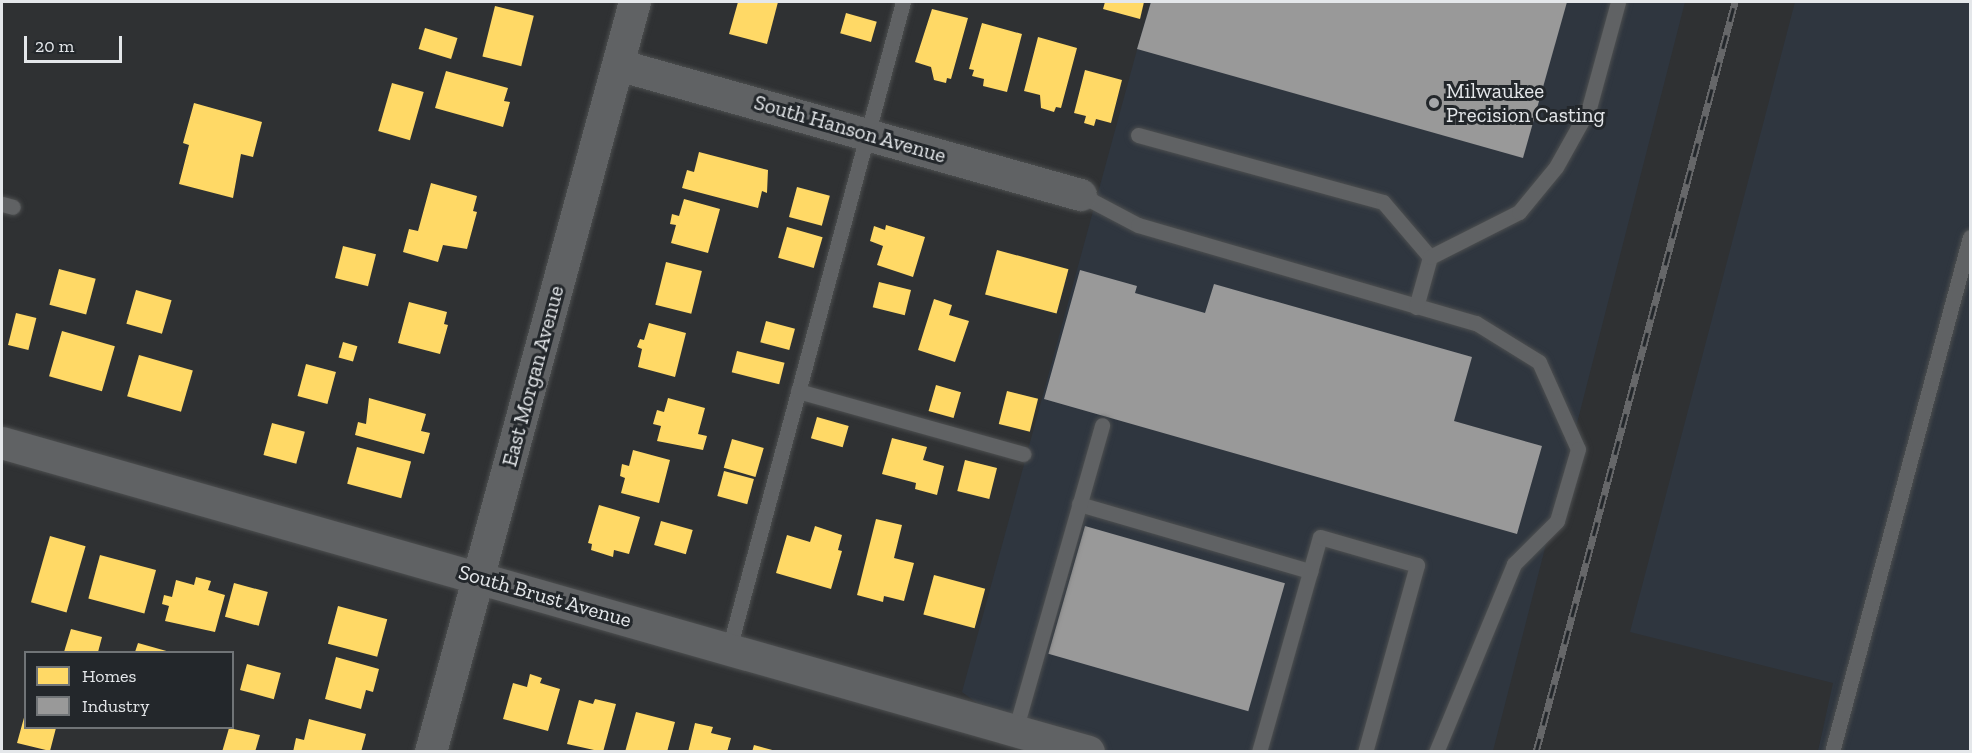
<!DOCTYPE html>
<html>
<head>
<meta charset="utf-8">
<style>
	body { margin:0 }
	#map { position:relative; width:1972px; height:753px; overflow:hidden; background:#2f3133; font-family:"Zilla Slab",serif }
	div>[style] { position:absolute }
	.built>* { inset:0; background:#2f363f }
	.homes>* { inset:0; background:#ffd966; transform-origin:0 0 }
	.industry>* { inset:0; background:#999; transform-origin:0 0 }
	.roads { filter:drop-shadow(0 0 2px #4d4f50) drop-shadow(0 0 2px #4d4f50) }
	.lane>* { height:15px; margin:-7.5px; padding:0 7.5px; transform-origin:7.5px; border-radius:7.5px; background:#606264 }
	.street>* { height:32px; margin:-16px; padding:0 16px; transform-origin:16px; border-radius:16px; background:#606264 }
	.rail>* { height:7px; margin-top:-3.5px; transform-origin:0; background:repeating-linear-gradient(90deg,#23272b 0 14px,#666769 0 28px); box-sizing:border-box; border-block:2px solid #666769 }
	.dots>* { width:16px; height:16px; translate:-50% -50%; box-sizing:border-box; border:3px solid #23272b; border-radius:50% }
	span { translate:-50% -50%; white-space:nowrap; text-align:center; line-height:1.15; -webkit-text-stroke:6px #23272b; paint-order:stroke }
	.poi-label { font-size:21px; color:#e4e7ea }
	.left { translate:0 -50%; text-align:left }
	.street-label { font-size:21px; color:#e4e7ea }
	.frame { position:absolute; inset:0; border:3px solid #e4e7ea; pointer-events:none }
	.legend { position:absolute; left:24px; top:651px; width:210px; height:78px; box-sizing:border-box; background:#23272b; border:2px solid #707477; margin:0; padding:8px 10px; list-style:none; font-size:18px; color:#e4e7ea }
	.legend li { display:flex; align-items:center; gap:12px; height:30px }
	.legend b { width:30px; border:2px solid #707477 }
	.scale { position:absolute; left:24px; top:36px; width:98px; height:27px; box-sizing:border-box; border:3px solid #e4e7ea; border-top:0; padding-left:8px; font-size:18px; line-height:21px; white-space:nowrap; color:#e4e7ea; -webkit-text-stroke:4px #23272b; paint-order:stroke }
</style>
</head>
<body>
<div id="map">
	<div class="built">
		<div style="clip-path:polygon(1150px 2px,1685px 2px,1493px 751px,1089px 751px,1015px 731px,962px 692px)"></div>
		<div style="clip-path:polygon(1795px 2px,1970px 2px,1970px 751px,1818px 751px,1833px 683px,1630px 632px)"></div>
	</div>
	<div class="homes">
		<div style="clip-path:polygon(738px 2px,778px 2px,767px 44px,729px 34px)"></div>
		<div style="clip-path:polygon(1105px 2px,1144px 2px,1140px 19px,1103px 9px)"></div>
		<div style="left:495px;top:6px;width:40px;height:52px;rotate:14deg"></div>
		<div style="clip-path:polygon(932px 9px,968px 18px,951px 79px,947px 78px,946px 83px,934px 80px,931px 67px,915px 62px)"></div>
		<div style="left:846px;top:13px;width:32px;height:21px;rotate:16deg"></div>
		<div style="clip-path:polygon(982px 23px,1022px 34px,1007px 92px,983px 86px,984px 79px,972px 76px,974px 70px,969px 69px)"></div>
		<div style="left:425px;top:28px;width:34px;height:22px;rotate:17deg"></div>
		<div style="clip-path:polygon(1038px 37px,1077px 48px,1061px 108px,1056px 107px,1054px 112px,1041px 108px,1040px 95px,1024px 91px)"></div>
		<div style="clip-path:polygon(1085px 70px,1122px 80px,1111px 123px,1096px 119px,1094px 126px,1084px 123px,1086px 116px,1074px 113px)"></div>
		<div style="clip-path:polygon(446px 71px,508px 88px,504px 101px,510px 102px,503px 127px,435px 108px)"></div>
		<div style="left:392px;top:83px;width:33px;height:50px;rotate:16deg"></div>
		<div style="clip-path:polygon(194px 103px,262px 122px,253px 157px,241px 154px,233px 198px,179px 184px,189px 145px,183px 143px)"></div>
		<div style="clip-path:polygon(699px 152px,768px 170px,767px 193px,762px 191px,758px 208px,682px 188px,687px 170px,694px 172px)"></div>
		<div style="clip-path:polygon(431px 183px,477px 196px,473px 211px,477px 212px,467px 249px,443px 245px,438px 262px,403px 252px,409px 229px,418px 231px)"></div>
		<div style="left:797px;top:187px;width:34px;height:31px;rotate:15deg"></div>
		<div style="clip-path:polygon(684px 199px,720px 209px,708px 253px,671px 243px,676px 225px,670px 224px,672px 214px,679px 216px)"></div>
		<div style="clip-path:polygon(886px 225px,925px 237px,913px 277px,877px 265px,883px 246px,870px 241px,874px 226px,885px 230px)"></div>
		<div style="left:787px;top:227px;width:37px;height:32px;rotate:16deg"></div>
		<div style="left:343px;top:246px;width:34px;height:33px;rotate:14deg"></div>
		<div style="left:997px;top:250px;width:74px;height:46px;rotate:15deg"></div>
		<div style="left:666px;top:262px;width:37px;height:44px;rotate:14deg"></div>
		<div style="left:59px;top:269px;width:38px;height:37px;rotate:15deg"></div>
		<div style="left:879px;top:282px;width:33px;height:26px;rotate:14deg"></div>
		<div style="left:136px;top:290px;width:37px;height:35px;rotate:16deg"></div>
		<div style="clip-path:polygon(934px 299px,952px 305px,949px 315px,969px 321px,955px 362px,918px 350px)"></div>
		<div style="clip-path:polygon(409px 302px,447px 312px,444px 324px,448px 325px,440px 354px,398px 343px)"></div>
		<div style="left:16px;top:313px;width:21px;height:33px;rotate:14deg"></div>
		<div style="left:766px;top:321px;width:30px;height:22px;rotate:15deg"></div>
		<div style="clip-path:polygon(649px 323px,686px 333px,675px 377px,638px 367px,642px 349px,637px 347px,640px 339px,644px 340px)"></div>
		<div style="left:62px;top:331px;width:55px;height:47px;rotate:16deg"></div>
		<div style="left:343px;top:342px;width:15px;height:16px;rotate:16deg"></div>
		<div style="left:737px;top:351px;width:49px;height:22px;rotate:14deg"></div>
		<div style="left:139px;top:355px;width:56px;height:43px;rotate:16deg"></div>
		<div style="left:306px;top:364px;width:31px;height:33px;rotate:15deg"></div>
		<div style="left:936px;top:385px;width:26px;height:27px;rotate:16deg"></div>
		<div style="left:1007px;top:391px;width:32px;height:34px;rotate:14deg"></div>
		<div style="clip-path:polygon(369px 398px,426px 414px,421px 431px,430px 433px,424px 454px,355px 435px,358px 422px,366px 424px)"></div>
		<div style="clip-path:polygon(668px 398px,705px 408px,698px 434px,707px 436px,703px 450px,657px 441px,661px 426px,653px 424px,657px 410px,664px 412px)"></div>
		<div style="left:817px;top:417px;width:33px;height:22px;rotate:16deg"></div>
		<div style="left:272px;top:423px;width:34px;height:33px;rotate:15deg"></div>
		<div style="clip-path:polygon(892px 438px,927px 447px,923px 460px,944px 466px,937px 495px,915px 489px,916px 483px,882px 474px)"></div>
		<div style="left:732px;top:439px;width:33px;height:30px;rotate:16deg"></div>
		<div style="left:357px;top:447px;width:56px;height:38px;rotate:15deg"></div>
		<div style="clip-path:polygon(633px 450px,670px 460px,659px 503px,621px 493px,625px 478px,620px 476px,622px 464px,629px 466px)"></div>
		<div style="left:965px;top:460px;width:33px;height:32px;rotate:14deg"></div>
		<div style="left:724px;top:471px;width:31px;height:26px;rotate:15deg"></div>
		<div style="clip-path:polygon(599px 505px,640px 517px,629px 554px,614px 550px,613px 557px,591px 550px,592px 544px,588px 543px)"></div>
		<div style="clip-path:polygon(876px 519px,902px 525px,894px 558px,914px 563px,904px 601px,884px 596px,883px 602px,857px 595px)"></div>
		<div style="left:661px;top:521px;width:33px;height:25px;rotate:16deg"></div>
		<div style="clip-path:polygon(815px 526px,842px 535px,838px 550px,842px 551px,831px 589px,776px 573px,787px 535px,810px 542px)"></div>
		<div style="left:50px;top:536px;width:37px;height:69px;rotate:16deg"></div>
		<div style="left:100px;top:555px;width:58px;height:45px;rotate:15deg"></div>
		<div style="left:934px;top:575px;width:53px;height:41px;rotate:15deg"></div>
		<div style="clip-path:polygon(196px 577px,211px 581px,208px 590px,225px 595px,215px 632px,165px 621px,169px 606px,162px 604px,164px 595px,172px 597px,176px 580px,194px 585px)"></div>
		<div style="left:234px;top:583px;width:35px;height:35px;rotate:15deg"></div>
		<div style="left:338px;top:606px;width:51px;height:39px;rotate:15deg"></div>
		<div style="clip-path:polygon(71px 629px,102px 637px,98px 652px,64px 652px)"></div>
		<div style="clip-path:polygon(138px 643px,170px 652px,135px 652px)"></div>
		<div style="clip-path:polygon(336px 657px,379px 669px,373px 692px,366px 690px,361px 709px,325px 699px)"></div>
		<div style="left:247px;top:664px;width:35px;height:27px;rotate:15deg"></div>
		<div style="clip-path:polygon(530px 674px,542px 678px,540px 683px,560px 689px,548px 731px,503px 719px,513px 683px,527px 687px)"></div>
		<div style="clip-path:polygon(595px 699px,616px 704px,603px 752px,567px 744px,579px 700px,593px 704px)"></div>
		<div style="clip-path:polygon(636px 712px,675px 722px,667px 752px,625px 752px)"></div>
		<div style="clip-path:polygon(25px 714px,26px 728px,56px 728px,50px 751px,17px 743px)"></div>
		<div style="clip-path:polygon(309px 719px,366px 734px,361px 752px,293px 752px,296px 738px,304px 740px)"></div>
		<div style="clip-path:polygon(695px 723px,713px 727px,711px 733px,731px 738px,727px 752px,688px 752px)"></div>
		<div style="clip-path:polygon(229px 728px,260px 735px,255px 752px,222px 752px)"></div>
		<div style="clip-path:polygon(754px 745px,776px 751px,776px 752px,752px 752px)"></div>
	</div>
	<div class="industry">
		<div style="clip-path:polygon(1151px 2px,1567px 2px,1523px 158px,1137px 49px)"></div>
		<div style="clip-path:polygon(1080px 270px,1137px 286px,1135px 293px,1205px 313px,1214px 284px,1472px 357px,1454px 421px,1542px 446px,1517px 534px,1044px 399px)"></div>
		<div style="left:1085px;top:526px;width:208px;height:133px;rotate:16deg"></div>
	</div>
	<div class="roads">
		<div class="lane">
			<div style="left:1138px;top:135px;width:254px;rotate:15.3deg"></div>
			<div style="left:1383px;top:202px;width:72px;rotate:49.5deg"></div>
			<div style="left:1081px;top:195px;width:64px;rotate:27.8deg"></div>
			<div style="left:1138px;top:225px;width:352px;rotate:16.2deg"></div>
			<div style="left:1476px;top:323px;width:74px;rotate:31.8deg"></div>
			<div style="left:1539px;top:362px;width:95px;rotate:65.9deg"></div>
			<div style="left:1578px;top:449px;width:75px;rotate:106.3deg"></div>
			<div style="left:1557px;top:521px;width:61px;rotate:135deg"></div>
			<div style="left:1514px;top:564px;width:204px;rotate:112.5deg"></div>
			<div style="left:2px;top:204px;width:11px;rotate:15deg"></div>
			<div style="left:1416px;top:307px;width:52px;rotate:-74.4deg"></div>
			<div style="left:1430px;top:257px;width:100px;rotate:-26.8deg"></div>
			<div style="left:1519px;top:212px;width:58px;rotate:-50.6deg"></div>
			<div style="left:1556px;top:167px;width:68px;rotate:-60.8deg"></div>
			<div style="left:1589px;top:108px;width:110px;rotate:-74.7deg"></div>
			<div style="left:798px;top:391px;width:234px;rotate:15.6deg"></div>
			<div style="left:1079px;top:504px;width:241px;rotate:16.2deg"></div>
			<div style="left:729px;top:649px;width:670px;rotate:-74.95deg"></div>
			<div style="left:1015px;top:731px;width:318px;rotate:-74.1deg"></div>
			<div style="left:1259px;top:752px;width:223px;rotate:-74.2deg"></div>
			<div style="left:1320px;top:537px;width:101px;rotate:16.1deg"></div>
			<div style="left:1417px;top:565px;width:194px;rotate:105.5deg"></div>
			<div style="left:1832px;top:752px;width:533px;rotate:-75deg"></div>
		</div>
		<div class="street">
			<div style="left:618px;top:65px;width:481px;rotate:15.7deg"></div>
			<div style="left:2px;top:443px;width:1130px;rotate:15.87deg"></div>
			<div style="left:431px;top:752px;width:777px;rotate:-74.78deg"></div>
		</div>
	</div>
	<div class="rail">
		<div style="left:1536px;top:752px;width:776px;rotate:-75.14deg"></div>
	</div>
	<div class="dots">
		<div style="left:1434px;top:103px;background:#a5a7aa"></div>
	</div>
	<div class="poi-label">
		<span class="left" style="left:1446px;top:103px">Milwaukee<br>Precision Casting</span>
	</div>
	<div class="street-label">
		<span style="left:850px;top:129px;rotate:16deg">South Hanson Avenue</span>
		<span style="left:533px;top:376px;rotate:-75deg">East Morgan Avenue</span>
		<span style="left:545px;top:596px;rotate:16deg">South Brust Avenue</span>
	</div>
	<div class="frame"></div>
	<ul class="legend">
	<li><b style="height:16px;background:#ffd966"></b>Homes</li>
	<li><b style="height:16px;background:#999"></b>Industry</li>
	</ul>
	<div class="scale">20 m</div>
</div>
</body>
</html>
